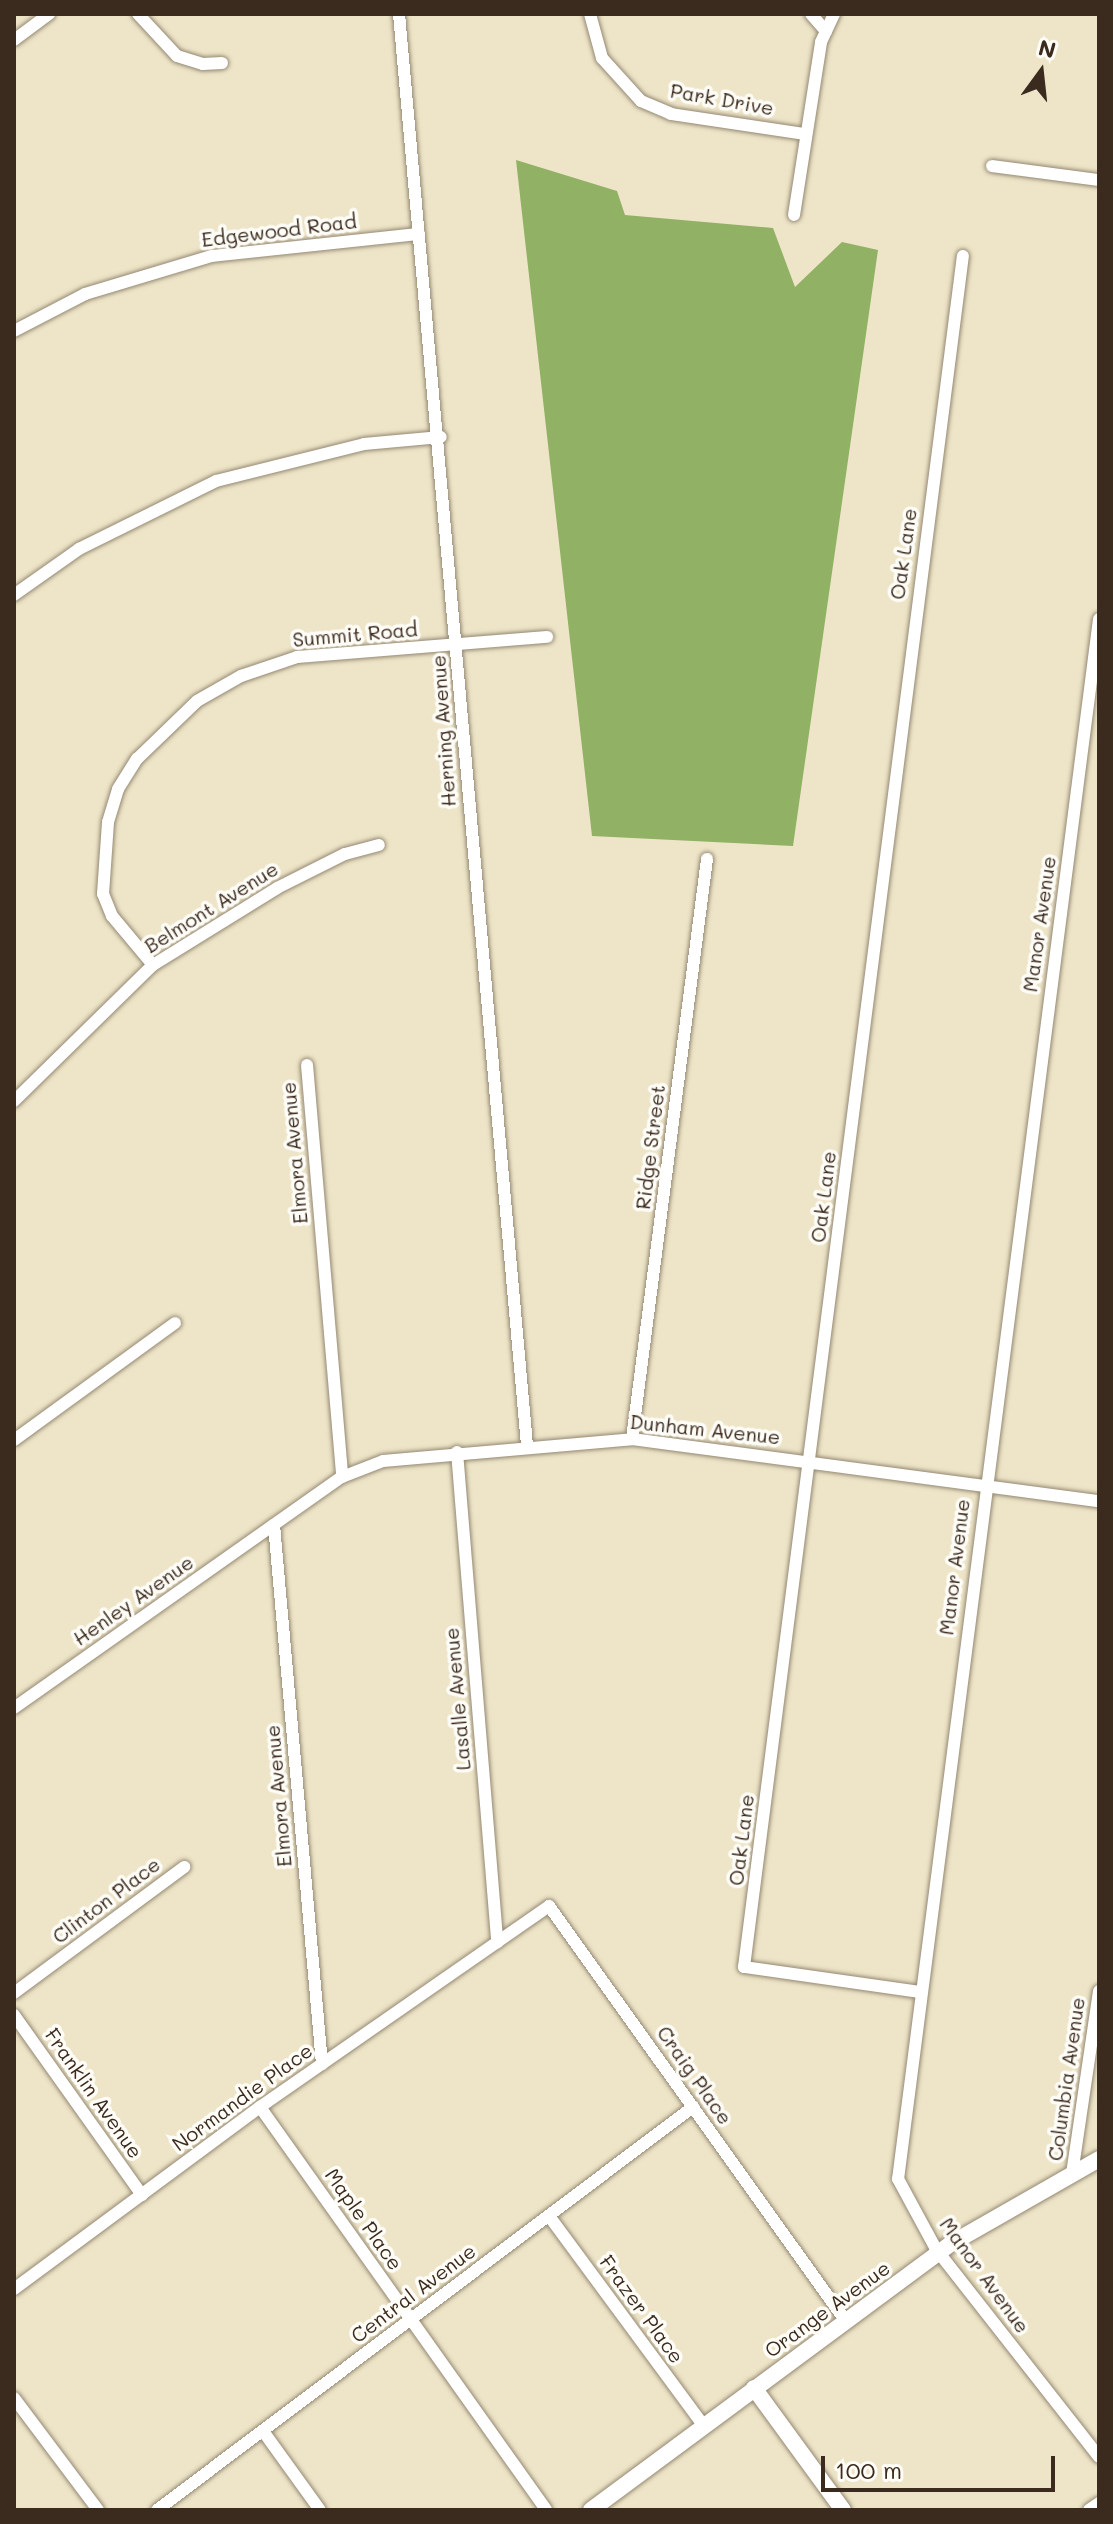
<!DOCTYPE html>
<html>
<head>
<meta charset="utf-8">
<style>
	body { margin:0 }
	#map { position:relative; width:1113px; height:2524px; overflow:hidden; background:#eee5c8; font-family:Mali,sans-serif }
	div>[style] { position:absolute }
	.forest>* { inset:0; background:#91b165 }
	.roads { filter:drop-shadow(0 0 2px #948873) drop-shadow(0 0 2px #948873) }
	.minor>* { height:12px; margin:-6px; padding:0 6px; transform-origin:6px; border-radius:6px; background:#fff }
	.tertiary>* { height:16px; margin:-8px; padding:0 8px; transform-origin:8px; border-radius:8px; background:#fff }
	span { translate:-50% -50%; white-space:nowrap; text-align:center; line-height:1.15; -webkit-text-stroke:7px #fdfcf7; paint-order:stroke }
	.street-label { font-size:20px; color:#3b2a1e }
	.frame { position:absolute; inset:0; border:16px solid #3b2a1e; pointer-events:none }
	.north { position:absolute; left:1001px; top:32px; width:80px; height:80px; -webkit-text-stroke:6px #fdfcf7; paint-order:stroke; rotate:15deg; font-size:22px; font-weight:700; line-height:32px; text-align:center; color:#3b2a1e }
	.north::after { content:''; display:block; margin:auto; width:28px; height:36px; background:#3b2a1e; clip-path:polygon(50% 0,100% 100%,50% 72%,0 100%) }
	.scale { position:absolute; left:821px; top:2456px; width:234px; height:36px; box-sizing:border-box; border:4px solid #3b2a1e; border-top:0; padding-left:10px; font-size:24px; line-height:28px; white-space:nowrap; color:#3b2a1e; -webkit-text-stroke:6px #fdfcf7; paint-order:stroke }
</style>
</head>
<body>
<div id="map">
	<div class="forest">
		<div style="clip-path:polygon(516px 160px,617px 191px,625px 215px,773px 228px,795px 287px,842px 242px,878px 250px,793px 846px,592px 836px)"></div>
	</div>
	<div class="roads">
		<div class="minor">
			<div style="left:138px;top:14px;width:57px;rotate:47.1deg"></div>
			<div style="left:177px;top:56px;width:27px;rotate:17deg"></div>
			<div style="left:203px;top:64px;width:19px;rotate:-3deg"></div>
			<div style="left:399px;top:14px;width:1437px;rotate:84.89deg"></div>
			<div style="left:590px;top:14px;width:46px;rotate:74.7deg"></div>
			<div style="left:602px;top:58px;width:58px;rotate:47.8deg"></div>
			<div style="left:641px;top:101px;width:33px;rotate:23deg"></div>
			<div style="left:671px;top:114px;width:135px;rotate:8.5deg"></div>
			<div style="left:811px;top:14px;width:23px;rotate:49deg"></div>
			<div style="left:14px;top:40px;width:44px;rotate:-36.6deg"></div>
			<div style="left:992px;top:166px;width:108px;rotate:7.5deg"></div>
			<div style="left:794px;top:215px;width:175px;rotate:-81.1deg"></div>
			<div style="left:821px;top:42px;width:31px;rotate:-65deg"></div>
			<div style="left:14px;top:331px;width:80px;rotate:-27.5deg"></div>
			<div style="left:85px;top:294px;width:133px;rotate:-16.7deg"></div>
			<div style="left:212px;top:256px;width:208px;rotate:-6.1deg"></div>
			<div style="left:14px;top:595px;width:80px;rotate:-35.3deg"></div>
			<div style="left:79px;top:549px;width:153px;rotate:-26.4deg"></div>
			<div style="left:216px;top:481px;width:153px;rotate:-14deg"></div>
			<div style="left:364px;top:444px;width:77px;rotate:-5.2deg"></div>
			<div style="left:1099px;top:619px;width:1573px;rotate:97.34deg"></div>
			<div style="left:898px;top:2179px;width:80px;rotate:61.5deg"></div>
			<div style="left:936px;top:2249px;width:264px;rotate:51.9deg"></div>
			<div style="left:153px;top:965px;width:64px;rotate:-129.9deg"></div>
			<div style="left:112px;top:916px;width:24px;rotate:-112deg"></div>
			<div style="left:103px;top:894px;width:72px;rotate:-86deg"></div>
			<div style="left:108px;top:822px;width:34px;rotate:-73deg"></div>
			<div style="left:118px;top:789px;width:36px;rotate:-58deg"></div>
			<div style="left:137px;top:759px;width:83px;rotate:-44deg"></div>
			<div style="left:197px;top:701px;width:51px;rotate:-29.6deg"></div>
			<div style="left:241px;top:676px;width:59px;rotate:-18.7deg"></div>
			<div style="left:297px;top:657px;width:251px;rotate:-4.6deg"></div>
			<div style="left:307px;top:1065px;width:413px;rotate:85.1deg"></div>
			<div style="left:14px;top:1101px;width:194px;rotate:-44.4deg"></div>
			<div style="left:153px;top:965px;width:146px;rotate:-31.8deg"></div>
			<div style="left:277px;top:888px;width:76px;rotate:-26.6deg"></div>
			<div style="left:345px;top:854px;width:35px;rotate:-15deg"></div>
			<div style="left:632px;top:1439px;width:585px;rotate:-82.63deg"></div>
			<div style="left:14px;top:1440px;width:199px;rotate:-36deg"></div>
			<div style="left:457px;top:1452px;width:492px;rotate:85.3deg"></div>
			<div style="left:274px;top:1525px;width:541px;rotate:84.91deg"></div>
			<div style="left:14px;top:1708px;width:401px;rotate:-35.2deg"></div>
			<div style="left:342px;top:1477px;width:44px;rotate:-21.3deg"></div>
			<div style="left:383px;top:1461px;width:250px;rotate:-5deg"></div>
			<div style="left:632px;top:1439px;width:471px;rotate:7.6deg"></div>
			<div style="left:920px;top:1992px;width:178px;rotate:-171.9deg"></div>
			<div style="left:744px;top:1967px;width:1725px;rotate:-82.71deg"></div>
			<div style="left:14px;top:1993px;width:212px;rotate:-36.5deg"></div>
			<div style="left:14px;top:2015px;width:221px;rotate:54.6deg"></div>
			<div style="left:260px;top:2107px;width:494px;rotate:54.6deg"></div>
			<div style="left:1072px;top:2174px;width:185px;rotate:-81.6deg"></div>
			<div style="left:549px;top:2216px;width:261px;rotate:53.6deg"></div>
			<div style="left:14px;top:2289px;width:306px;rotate:-36.5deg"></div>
			<div style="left:260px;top:2107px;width:352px;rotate:-34.8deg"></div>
			<div style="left:549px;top:1906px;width:509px;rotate:54.44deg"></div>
			<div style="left:14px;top:2398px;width:140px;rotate:53.1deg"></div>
			<div style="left:263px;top:2431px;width:97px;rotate:54.2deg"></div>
			<div style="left:157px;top:2510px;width:671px;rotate:-36.94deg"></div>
			<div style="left:1089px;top:2510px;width:12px;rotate:-35deg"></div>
		</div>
		<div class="tertiary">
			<div style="left:754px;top:2388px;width:151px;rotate:53.9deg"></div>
			<div style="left:591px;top:2510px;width:449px;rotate:-36.5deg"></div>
			<div style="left:952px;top:2243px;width:169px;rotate:-29.7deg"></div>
		</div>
	</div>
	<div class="street-label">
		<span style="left:722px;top:99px;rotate:10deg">Park Drive</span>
		<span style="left:279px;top:230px;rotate:-7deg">Edgewood Road</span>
		<span style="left:903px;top:554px;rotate:-82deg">Oak Lane</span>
		<span style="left:355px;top:634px;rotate:-5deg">Summit Road</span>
		<span style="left:443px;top:731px;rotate:-94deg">Herning Avenue</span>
		<span style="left:211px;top:907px;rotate:-32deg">Belmont Avenue</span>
		<span style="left:1039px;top:924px;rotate:-82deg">Manor Avenue</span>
		<span style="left:650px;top:1147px;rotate:-83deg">Ridge Street</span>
		<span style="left:294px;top:1153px;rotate:-95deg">Elmora Avenue</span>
		<span style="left:823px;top:1197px;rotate:-83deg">Oak Lane</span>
		<span style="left:705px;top:1429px;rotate:6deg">Dunham Avenue</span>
		<span style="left:954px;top:1567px;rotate:-83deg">Manor Avenue</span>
		<span style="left:133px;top:1600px;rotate:-35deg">Henley Avenue</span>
		<span style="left:457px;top:1699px;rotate:-95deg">Lasalle Avenue</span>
		<span style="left:278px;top:1796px;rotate:-95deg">Elmora Avenue</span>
		<span style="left:741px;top:1840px;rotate:-83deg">Oak Lane</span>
		<span style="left:106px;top:1900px;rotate:-37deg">Clinton Place</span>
		<span style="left:695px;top:2075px;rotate:55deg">Craig Place</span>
		<span style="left:1066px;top:2079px;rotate:-82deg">Columbia Avenue</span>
		<span style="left:94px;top:2093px;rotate:55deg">Franklin Avenue</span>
		<span style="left:242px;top:2097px;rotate:-36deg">Normandie Place</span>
		<span style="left:364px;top:2219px;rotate:55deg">Maple Place</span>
		<span style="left:985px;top:2275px;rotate:54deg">Manor Avenue</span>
		<span style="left:413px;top:2293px;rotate:-37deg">Central Avenue</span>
		<span style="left:642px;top:2309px;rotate:54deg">Frazer Place</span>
		<span style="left:827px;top:2309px;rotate:-36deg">Orange Avenue</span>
	</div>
	<div class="frame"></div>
	<div class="north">N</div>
	<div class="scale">100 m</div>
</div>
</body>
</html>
